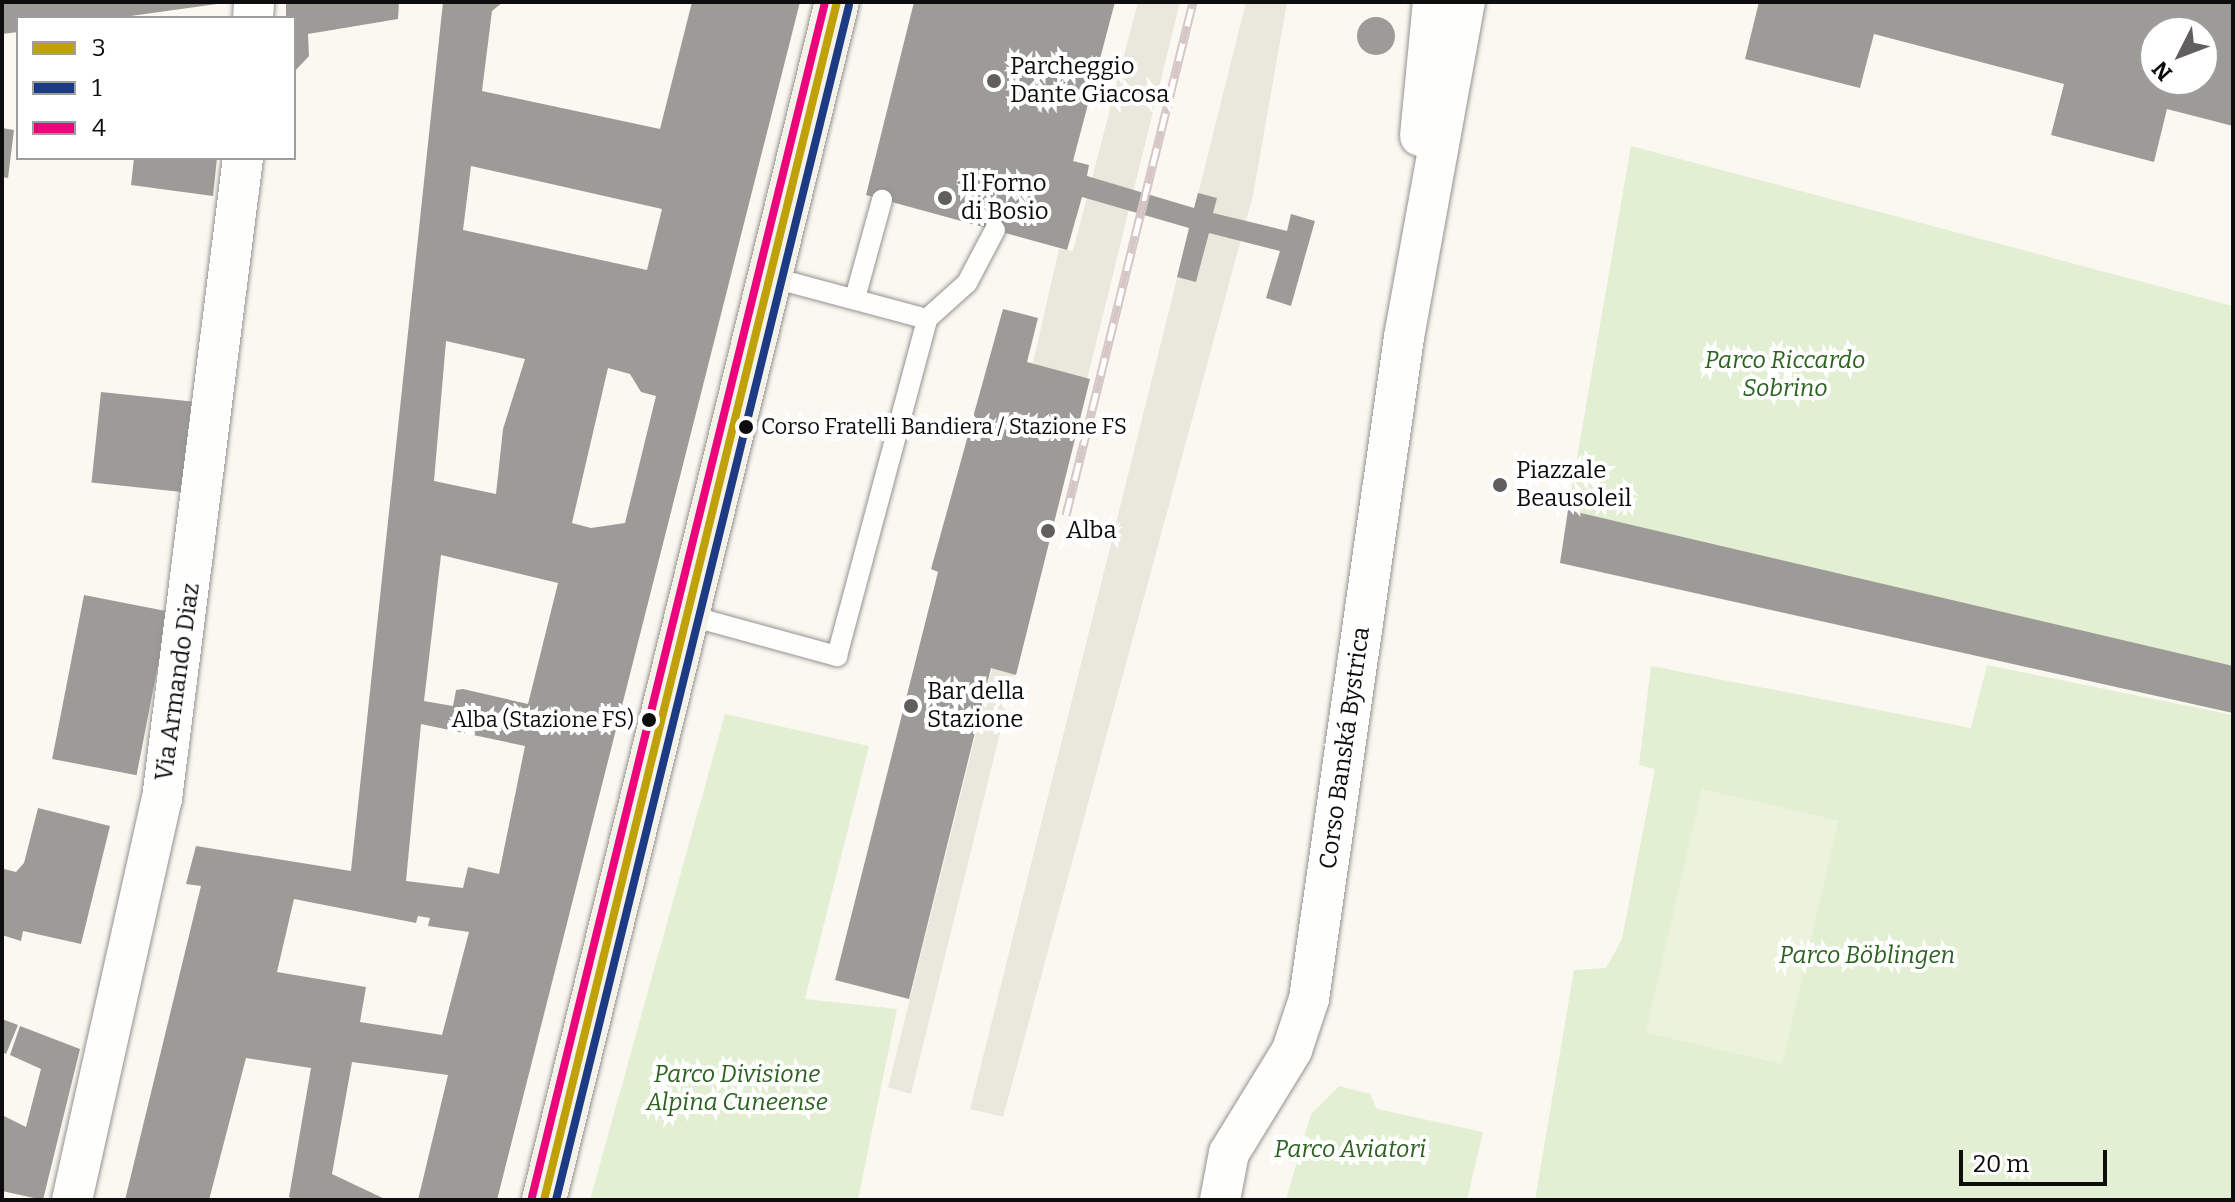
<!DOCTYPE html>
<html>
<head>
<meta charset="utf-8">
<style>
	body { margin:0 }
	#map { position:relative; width:2235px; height:1202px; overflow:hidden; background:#faf8f1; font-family:Bitter,serif }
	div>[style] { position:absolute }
	.green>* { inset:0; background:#e3efd2 }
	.pitch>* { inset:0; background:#ecf3dc; transform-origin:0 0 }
	.plaza>* { inset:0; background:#eae7dd }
	.building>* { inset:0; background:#9d9b97; transform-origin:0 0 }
	.round { border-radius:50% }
	.roads { filter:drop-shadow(0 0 2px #949390) drop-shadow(0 0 2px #949390) }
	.lane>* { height:20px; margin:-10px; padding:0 10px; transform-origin:10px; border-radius:10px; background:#fefefd }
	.street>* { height:40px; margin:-20px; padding:0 20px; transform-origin:20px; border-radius:20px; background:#fefefd }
	.secondary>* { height:44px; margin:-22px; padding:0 22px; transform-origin:22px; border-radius:22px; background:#f4f3e9 }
	.rail>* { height:9px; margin-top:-4.5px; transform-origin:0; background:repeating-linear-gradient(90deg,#fff 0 18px,#d6c6c5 0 36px); box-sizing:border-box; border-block:2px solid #d6c6c5 }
	.bus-1>* { height:8px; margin:-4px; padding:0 4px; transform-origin:4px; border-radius:4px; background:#c0a107 }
	.bus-2>* { height:8px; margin:-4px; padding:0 4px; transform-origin:4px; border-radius:4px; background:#1d3b85 }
	.bus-3>* { height:8px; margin:-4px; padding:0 4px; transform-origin:4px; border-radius:4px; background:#ec047c }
	.dots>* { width:22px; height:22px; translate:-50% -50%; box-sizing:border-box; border:4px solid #fff; border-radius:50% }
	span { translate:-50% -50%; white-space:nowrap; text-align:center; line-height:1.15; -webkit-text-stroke:8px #fff; paint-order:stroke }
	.bus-label { font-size:22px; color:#0d0d0d }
	.left { translate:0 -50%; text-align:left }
	.right { translate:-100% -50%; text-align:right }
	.poi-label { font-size:24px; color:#0d0d0d }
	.park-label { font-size:24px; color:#2c621f; font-style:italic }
	.street-label { font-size:24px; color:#0d0d0d }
	.frame { position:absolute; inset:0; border:4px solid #0d0d0d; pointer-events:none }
	.legend { position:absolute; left:16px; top:16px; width:280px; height:144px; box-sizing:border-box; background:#fff; border:2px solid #9e9e9e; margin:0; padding:10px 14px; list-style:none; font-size:24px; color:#0d0d0d }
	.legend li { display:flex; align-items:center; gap:16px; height:40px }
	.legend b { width:40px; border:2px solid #9e9e9e }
	.north { position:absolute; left:2139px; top:16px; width:80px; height:80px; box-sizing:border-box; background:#fff; border:2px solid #9e9e9e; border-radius:50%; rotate:228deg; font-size:22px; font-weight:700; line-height:32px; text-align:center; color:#0d0d0d }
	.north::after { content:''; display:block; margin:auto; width:28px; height:36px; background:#605f5d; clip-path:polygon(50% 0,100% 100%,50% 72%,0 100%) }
	.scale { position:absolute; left:1959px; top:1150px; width:148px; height:36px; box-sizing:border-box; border:4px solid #0d0d0d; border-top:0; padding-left:10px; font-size:24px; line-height:28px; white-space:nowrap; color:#0d0d0d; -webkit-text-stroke:6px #fff; paint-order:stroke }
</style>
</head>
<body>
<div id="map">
	<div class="green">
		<div style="clip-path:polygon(1631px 146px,2233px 306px,2233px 669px,1568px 510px)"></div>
		<div style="clip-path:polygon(1987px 665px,2233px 715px,2233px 1200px,1535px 1200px,1574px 970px,1606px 968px,1622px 939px,1655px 769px,1639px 765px,1651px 666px,1971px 728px)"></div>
		<div style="clip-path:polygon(725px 714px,869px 746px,805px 999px,897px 1009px,858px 1200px,590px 1200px)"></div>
		<div style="clip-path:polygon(1339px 1086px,1370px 1094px,1377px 1109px,1483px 1132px,1467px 1200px,1286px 1200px,1311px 1114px)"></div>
	</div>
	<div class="pitch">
		<div style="left:1702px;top:789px;width:140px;height:250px;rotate:13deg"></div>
	</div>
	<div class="plaza">
		<div style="clip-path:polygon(1138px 2px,1180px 2px,911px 1094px,888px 1087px,1011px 592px,1024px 402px,1059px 249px,1073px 251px)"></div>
		<div style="clip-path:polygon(1246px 2px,1287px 2px,1253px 195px,1003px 1117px,970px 1109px)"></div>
	</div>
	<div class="building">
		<div style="clip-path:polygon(2px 2px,217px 2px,217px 4px,116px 18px,18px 18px,18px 32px,2px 34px)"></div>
		<div style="clip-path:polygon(286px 2px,399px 2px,398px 19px,308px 34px,309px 56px,294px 72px,294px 18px,286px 18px)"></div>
		<div style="clip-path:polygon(evenodd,443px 2px,503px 2px,492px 11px,482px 91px,660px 129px,692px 2px,800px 2px,497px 1200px,418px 1200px,448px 1075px,352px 1062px,332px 1174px,387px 1200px,294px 1200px,289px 1197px,311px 1068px,246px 1058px,209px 1200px,125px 1200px,201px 886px,186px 884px,196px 846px,351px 871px,443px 2px,471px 166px,662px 209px,647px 270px,463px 230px,471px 166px,443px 2px,446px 341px,525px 359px,503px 429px,496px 494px,434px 481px,446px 341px,443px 2px,608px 368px,630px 374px,641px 392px,656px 396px,625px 523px,591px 528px,572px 523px,608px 368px,443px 2px,441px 555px,558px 583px,528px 704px,463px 689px,456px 690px,453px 706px,424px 701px,441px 555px,443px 2px,421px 724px,525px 746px,499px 874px,468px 867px,463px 888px,406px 881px,421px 724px,443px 2px,294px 899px,416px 923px,418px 916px,430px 918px,428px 926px,469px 932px,442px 1035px,360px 1022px,366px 987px,277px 972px,294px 899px)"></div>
		<div style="clip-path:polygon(914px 2px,1115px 2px,1073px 161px,1089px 165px,1087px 176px,1194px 208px,1198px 193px,1217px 198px,1213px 213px,1287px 231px,1291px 214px,1315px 221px,1291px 306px,1266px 298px,1280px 251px,1209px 233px,1196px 282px,1177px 277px,1189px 228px,1082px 197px,1067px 250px,866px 195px)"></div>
		<div style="clip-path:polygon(evenodd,1759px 2px,2233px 3px,2233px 126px,2167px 109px,2154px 162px,2051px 135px,2064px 84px,1874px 34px,1860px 88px,1745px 59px,1759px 2px,2155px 32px,2203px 32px,2203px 80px,2155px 80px,2155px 32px)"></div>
		<div class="round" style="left:1357px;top:17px;width:38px;height:38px"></div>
		<div style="clip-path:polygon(2px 128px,14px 130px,8px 178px,2px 177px)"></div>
		<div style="clip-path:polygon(134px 158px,217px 158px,213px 196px,131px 185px)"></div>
		<div style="clip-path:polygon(1003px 309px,1038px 318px,1027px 362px,1090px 379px,1016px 675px,991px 668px,909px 999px,835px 980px,938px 572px,931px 569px)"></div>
		<div style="left:101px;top:392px;width:91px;height:91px;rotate:6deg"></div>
		<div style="clip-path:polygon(1568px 510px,2233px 666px,2233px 713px,1560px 563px)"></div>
		<div style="left:84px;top:595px;width:86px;height:167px;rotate:11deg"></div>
		<div style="clip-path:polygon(38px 808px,110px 826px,81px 944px,23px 931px,21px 941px,2px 935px,4px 869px,16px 872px,24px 863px)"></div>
		<div style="clip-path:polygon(2px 1019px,18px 1025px,6px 1054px,2px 1052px)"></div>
		<div style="clip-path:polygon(20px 1026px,80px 1049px,43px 1200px,2px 1191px,2px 1115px,26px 1127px,41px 1069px,10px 1055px)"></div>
	</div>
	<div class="roads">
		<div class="lane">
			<div style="left:855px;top:298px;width:102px;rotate:-74.6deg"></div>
			<div style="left:927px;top:319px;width:54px;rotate:-42deg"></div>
			<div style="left:967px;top:283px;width:60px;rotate:-62.2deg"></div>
			<div style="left:687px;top:615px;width:156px;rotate:15.3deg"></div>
			<div style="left:837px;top:656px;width:349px;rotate:-75deg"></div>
			<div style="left:927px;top:319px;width:163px;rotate:-165deg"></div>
		</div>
		<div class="street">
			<div style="left:253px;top:18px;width:16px;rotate:-86deg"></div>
			<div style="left:1420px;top:136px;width:135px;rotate:-84.5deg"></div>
			<div style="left:72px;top:1200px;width:411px;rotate:-77.4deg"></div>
			<div style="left:162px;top:799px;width:646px;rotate:-82.8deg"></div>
			<div style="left:1220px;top:1200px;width:48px;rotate:-79.2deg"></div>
			<div style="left:1229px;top:1153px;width:121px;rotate:-58.5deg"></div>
			<div style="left:1292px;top:1050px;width:54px;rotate:-71.6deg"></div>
			<div style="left:1309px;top:999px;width:669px;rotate:-81.83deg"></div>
			<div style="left:1404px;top:337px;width:341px;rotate:-79.7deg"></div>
		</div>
		<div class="secondary">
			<div style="left:544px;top:1200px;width:1233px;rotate:-76.26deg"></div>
		</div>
	</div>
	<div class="rail">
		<div style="left:1066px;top:515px;width:528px;rotate:-76.1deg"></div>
	</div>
	<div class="bus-1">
		<div style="left:544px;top:1200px;width:1233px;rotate:-76.26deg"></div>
	</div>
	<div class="bus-2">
		<div style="left:556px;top:1200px;width:1230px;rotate:-76.22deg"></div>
	</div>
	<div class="bus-3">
		<div style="left:532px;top:1197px;width:1230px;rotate:-76.22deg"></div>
	</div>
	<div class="dots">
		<div style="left:994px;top:81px;background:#605f5d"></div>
		<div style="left:945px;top:198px;background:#605f5d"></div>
		<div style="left:746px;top:427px;background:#0d0d0d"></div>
		<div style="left:1500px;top:485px;background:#605f5d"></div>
		<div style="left:1048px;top:531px;background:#605f5d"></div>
		<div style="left:911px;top:706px;background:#605f5d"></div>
		<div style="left:649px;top:720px;background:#0d0d0d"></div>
	</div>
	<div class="bus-label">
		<span class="left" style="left:761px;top:427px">Corso Fratelli Bandiera / Stazione FS</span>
		<span class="right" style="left:634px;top:720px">Alba (Stazione FS)</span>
	</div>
	<div class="poi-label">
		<span class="left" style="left:1010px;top:81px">Parcheggio<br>Dante Giacosa</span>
		<span class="left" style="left:961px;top:198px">Il Forno<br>di Bosio</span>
		<span class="left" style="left:1516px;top:485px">Piazzale<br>Beausoleil</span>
		<span class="left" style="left:1066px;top:531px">Alba</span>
		<span class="left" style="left:927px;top:706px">Bar della<br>Stazione</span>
	</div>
	<div class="park-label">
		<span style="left:1785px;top:375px">Parco Riccardo<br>Sobrino</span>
		<span style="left:1867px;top:956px">Parco Böblingen</span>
		<span style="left:737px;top:1089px">Parco Divisione<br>Alpina Cuneense</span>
		<span style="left:1350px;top:1150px">Parco Aviatori</span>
	</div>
	<div class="street-label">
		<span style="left:178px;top:682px;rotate:-82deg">Via Armando Diaz</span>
		<span style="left:1345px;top:748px;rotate:-82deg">Corso Banská Bystrica</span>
	</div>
	<div class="frame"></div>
	<ul class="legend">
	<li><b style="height:10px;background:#c0a107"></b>3</li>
	<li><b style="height:10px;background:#1d3b85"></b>1</li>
	<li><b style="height:10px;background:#ec047c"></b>4</li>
	</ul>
	<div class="north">N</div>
	<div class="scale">20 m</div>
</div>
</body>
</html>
